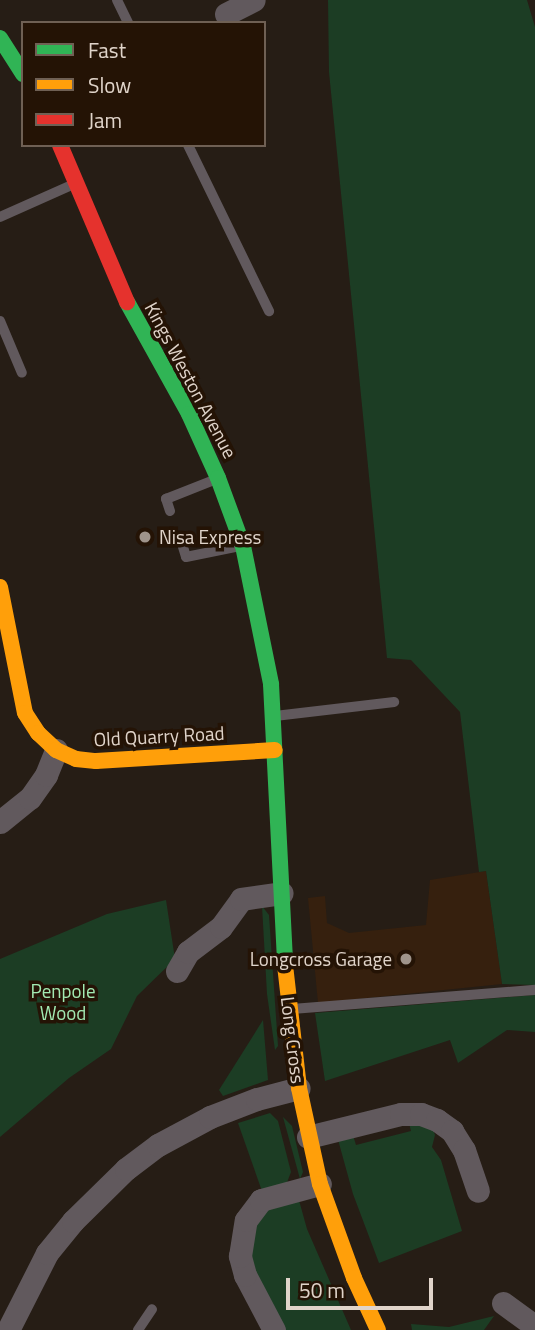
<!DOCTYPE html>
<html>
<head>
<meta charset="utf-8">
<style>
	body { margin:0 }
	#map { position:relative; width:535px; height:1330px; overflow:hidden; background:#261d15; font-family:"Titillium Web",sans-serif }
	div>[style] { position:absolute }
	.built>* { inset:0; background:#36200e }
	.green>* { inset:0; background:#1c3d24 }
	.lane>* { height:10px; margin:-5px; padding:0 5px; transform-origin:5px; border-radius:5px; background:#61595d }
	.street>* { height:23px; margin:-11.5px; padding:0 11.5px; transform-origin:11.5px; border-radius:11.5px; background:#61595d }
	.fast>* { height:16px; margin:-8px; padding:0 8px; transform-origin:8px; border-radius:8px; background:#30b455 }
	.slow>* { height:16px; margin:-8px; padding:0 8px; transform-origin:8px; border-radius:8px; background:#ff9f0a }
	.jam>* { height:16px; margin:-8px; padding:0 8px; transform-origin:8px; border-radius:8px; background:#e5322d }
	.dots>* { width:19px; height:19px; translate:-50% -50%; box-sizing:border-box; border:4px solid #241305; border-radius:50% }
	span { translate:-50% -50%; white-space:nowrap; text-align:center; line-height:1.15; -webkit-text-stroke:7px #241305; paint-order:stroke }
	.street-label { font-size:19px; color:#e0d4ca }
	.poi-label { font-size:19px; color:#e0d4ca }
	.left { translate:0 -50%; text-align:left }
	.right { translate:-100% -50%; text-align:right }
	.park-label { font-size:19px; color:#a2eab2 }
	.legend { position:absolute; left:21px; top:21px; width:245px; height:126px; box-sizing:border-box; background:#241305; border:2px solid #6f6054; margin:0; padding:9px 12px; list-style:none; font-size:21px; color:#e0d4ca }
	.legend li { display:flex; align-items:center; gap:14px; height:35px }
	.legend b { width:35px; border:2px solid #6f6054 }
	.scale { position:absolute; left:286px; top:1278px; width:147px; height:32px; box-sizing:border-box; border:4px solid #e0d4ca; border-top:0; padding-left:9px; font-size:21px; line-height:24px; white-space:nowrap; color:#e0d4ca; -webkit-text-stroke:5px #241305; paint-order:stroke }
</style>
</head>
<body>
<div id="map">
	<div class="built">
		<div style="clip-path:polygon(486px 871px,502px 984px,318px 1003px,308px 898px,325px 896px,327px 923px,349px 933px,426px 925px,430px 880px)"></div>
	</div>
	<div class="green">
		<div style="clip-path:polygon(328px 0,527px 0,535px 27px,535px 985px,502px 984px,486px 871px,479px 872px,460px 712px,411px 660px,387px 658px,329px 72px)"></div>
		<div style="clip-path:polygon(166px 900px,175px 959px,137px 996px,111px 1049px,69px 1078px,0 1137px,0 959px,107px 914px)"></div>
		<div style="clip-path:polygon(262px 906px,269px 915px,278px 1046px,275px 1050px,267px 994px)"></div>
		<div style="clip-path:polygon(535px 995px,535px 1032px,507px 1030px,458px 1063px,450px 1040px,325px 1081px,315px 1013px)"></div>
		<div style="clip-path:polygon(263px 1020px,268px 1080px,223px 1096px,219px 1090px)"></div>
		<div style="clip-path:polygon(270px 1113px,278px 1121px,291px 1172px,286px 1185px,263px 1194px,238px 1123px)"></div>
		<div style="clip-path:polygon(283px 1117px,292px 1126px,303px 1172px,300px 1179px)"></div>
		<div style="clip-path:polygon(408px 1119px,432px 1127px,435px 1135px,432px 1147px,441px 1160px,462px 1231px,379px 1263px,353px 1194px,337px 1136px,352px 1132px,356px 1145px,411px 1131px)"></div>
		<div style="clip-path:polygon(297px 1193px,307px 1229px,351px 1330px,280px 1330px,248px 1266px,247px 1235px,263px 1207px)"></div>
		<div style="clip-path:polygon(494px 1316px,484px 1330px,412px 1330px,411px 1324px,449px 1327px)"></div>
	</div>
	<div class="lane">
		<div style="left:117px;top:0;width:25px;rotate:64deg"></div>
		<div style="left:188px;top:145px;width:185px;rotate:64deg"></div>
		<div style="left:0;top:217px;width:81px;rotate:-24deg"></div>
		<div style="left:0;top:321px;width:56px;rotate:67.1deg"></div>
		<div style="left:170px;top:511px;width:13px;rotate:-108deg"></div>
		<div style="left:166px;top:499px;width:52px;rotate:-21.6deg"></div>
		<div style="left:183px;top:547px;width:10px;rotate:73deg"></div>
		<div style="left:186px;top:557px;width:55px;rotate:-11.5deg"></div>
		<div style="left:275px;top:716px;width:120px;rotate:-6.7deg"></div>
		<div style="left:292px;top:1009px;width:244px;rotate:-4.5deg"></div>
		<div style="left:138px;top:1330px;width:25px;rotate:-56deg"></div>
	</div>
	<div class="street">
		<div style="left:226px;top:14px;width:31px;rotate:-27deg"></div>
		<div style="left:0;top:822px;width:38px;rotate:-39deg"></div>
		<div style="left:30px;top:798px;width:28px;rotate:-55deg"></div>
		<div style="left:46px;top:775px;width:27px;rotate:-68deg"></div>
		<div style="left:177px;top:971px;width:22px;rotate:-60deg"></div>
		<div style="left:188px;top:952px;width:41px;rotate:-37.1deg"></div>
		<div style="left:221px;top:927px;width:34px;rotate:-54deg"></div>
		<div style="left:241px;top:899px;width:41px;rotate:-8.3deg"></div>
		<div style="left:308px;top:1137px;width:96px;rotate:-13.9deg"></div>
		<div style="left:401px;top:1114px;width:20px"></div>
		<div style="left:421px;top:1114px;width:17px;rotate:21deg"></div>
		<div style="left:437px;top:1120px;width:19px;rotate:36deg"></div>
		<div style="left:452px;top:1131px;width:22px;rotate:58deg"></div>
		<div style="left:464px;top:1150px;width:43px;rotate:71.1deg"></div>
		<div style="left:503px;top:1303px;width:39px;rotate:36deg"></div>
		<div style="left:8px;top:1330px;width:86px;rotate:-63.1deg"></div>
		<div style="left:47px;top:1253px;width:41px;rotate:-50.9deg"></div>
		<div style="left:73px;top:1221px;width:74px;rotate:-44.5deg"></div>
		<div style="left:126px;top:1169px;width:40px;rotate:-37deg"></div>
		<div style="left:158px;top:1145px;width:59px;rotate:-28.3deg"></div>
		<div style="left:210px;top:1117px;width:50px;rotate:-21deg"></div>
		<div style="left:257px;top:1099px;width:43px;rotate:-14.7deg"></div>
		<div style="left:274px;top:1330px;width:62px;rotate:-117.8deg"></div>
		<div style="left:245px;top:1275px;width:20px;rotate:-105deg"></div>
		<div style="left:240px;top:1256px;width:36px;rotate:-81deg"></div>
		<div style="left:246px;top:1220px;width:25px;rotate:-53deg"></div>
		<div style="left:261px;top:1200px;width:61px;rotate:-15.2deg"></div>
	</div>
	<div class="fast">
		<div style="left:0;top:38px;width:43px;rotate:57.4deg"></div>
		<div style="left:127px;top:302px;width:128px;rotate:61deg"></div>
		<div style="left:189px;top:414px;width:70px;rotate:65.6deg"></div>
		<div style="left:218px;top:478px;width:72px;rotate:69.8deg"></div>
		<div style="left:243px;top:546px;width:141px;rotate:78.5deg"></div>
		<div style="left:271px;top:684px;width:281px;rotate:87.1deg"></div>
	</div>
	<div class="slow">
		<div style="left:0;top:587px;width:128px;rotate:78.8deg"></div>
		<div style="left:25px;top:713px;width:24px;rotate:57deg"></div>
		<div style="left:38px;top:733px;width:25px;rotate:43deg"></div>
		<div style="left:56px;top:750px;width:22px;rotate:24deg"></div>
		<div style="left:76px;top:759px;width:20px;rotate:6deg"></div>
		<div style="left:96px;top:761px;width:179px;rotate:-3.5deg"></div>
		<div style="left:285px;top:965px;width:124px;rotate:83.5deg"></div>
		<div style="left:299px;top:1088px;width:98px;rotate:77.7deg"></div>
		<div style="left:320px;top:1184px;width:100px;rotate:70.1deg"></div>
		<div style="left:354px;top:1278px;width:57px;rotate:65.2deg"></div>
	</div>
	<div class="jam">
		<div style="left:60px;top:145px;width:171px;rotate:66.9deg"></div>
	</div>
	<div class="dots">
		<div style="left:145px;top:537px;background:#9f948b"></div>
		<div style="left:406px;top:959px;background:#9f948b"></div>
	</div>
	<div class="street-label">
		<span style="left:191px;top:380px;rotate:62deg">Kings Weston Avenue</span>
		<span style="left:159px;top:736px;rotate:-3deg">Old Quarry Road</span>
		<span style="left:293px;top:1040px;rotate:83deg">Long Cross</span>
	</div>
	<div class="poi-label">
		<span class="left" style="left:159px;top:537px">Nisa Express</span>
		<span class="right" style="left:392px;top:959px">Longcross Garage</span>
	</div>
	<div class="park-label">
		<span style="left:63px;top:1002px">Penpole<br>Wood</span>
	</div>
	<ul class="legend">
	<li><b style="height:9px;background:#30b455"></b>Fast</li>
	<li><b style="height:9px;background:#ff9f0a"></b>Slow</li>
	<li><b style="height:9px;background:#e5322d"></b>Jam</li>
	</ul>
	<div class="scale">50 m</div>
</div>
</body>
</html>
